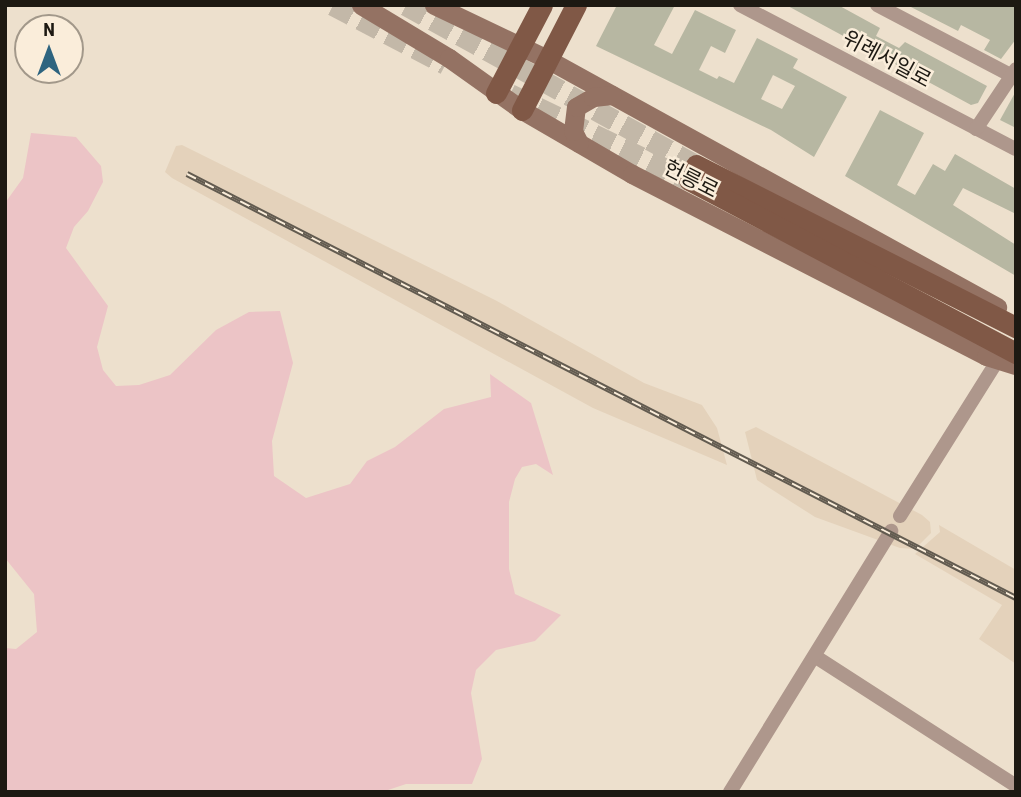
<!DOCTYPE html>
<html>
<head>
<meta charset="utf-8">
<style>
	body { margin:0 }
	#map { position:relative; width:1021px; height:797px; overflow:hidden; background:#ede0cd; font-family:"Roboto Condensed","Noto Sans KR",sans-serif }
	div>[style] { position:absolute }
	.built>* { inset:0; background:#e4d2bb }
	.green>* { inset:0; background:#ecc4c6 }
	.building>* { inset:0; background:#b7b7a2 }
	.primary-tunnel>* { height:21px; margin-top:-10.5px; transform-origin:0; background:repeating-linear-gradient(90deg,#c3b8a8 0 21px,transparent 0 31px) }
	.street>* { height:14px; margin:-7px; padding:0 7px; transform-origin:7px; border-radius:7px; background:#ae978c }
	.secondary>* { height:19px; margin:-9.5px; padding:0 9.5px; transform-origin:9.5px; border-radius:9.5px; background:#947263 }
	.primary>* { height:21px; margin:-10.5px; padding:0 10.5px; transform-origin:10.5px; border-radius:10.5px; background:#805846 }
	.rail>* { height:6px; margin-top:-3px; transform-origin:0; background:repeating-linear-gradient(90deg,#faedda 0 10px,#625b50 0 20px); box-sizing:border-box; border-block:2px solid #625b50 }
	span { translate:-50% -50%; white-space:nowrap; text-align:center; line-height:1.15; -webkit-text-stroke:5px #faedda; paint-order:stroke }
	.street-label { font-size:21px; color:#1d1912 }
	.frame { position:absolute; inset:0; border:7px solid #1d1912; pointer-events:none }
	.north { position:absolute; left:14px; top:14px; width:70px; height:70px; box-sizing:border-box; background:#faedda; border:2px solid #a2988a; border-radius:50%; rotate:0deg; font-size:19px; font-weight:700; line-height:28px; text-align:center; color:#1d1912 }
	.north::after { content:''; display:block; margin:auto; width:24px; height:32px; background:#2e647f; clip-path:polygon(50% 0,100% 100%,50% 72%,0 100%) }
</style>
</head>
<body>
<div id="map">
	<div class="built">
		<div style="clip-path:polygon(182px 145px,495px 300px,644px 383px,702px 405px,717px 428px,727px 465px,593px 408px,172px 178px,165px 172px,176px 146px)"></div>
		<div style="clip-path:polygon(756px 427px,922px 515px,930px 522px,931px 533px,915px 549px,900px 548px,815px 517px,757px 480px,745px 432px)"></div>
		<div style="clip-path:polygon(939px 525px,1016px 570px,1016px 664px,979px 639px,1002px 605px,915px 554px,940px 532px)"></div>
	</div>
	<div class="green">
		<div style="clip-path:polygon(31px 133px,76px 137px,101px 166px,103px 182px,88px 211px,74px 227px,66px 248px,108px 306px,97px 347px,103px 370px,116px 386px,139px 385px,170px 375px,216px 330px,249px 312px,280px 311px,293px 363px,272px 441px,274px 476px,306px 498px,350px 484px,367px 461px,395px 447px,444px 409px,491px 397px,490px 374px,531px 403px,553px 475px,536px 464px,522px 467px,515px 479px,509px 502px,509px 569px,515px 594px,561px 615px,535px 641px,496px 650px,476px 670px,471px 693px,482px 759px,472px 784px,406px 784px,382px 792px,5px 792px,5px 648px,16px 649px,37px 632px,34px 594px,5px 558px,5px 203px,23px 178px)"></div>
	</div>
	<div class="building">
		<div style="clip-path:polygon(evenodd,617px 5px,675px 5px,654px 45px,672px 54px,695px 10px,736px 30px,725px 53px,711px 46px,699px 70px,717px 79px,719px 76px,734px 83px,757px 38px,798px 59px,793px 68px,847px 97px,814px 157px,771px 130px,596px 46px,617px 5px,773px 75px,795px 86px,782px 109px,761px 99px,773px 75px)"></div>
		<div style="clip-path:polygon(786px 5px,838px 5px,880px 28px,876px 36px,899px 48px,905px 42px,987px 86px,978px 103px,971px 105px)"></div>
		<div style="clip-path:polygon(907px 5px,1016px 5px,1016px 39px,1001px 59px,984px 50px,990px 40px,961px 25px,958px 31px)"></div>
		<div style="clip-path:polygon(1016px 91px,1016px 128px,1000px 120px)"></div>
		<div style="clip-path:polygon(880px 110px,924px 133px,897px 185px,915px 195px,933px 164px,945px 171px,955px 154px,1016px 189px,1016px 214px,963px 188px,953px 205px,1016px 245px,1016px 276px,845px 176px)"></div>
	</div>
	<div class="primary-tunnel">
		<div style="left:333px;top:5px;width:127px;rotate:27.6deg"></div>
		<div style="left:406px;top:5px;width:331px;rotate:28.9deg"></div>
		<div style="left:510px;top:94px;width:199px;rotate:25.7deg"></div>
	</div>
	<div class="street">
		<div style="left:740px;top:5px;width:311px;rotate:27.6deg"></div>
		<div style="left:877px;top:5px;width:157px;rotate:27.7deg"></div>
		<div style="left:976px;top:129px;width:72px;rotate:-56.3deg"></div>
		<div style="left:900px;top:516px;width:184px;rotate:-57.9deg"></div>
		<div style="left:816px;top:657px;width:238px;rotate:32.8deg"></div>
		<div style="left:730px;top:792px;width:307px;rotate:-58.3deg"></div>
	</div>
	<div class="secondary">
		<div style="left:361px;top:5px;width:103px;rotate:31.1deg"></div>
		<div style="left:449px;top:58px;width:90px;rotate:35.5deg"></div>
		<div style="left:522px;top:110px;width:127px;rotate:30.2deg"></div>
		<div style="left:632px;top:174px;width:398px;rotate:27.2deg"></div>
		<div style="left:986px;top:356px;width:31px;rotate:17deg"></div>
		<div style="left:434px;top:5px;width:125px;rotate:25.5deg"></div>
		<div style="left:547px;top:59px;width:514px;rotate:28.86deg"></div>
		<div style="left:579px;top:143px;width:13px;rotate:-117deg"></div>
		<div style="left:573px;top:131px;width:24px;rotate:-83deg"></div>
		<div style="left:576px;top:107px;width:20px;rotate:-30deg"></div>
		<div style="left:593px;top:97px;width:19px;rotate:-6deg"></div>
	</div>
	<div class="primary">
		<div style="left:496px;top:93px;width:99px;rotate:-62.4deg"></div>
		<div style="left:522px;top:110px;width:118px;rotate:-62.8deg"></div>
		<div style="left:696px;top:165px;width:359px;rotate:26.9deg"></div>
		<div style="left:689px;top:180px;width:370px;rotate:27.9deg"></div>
	</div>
	<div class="rail">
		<div style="left:187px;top:174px;width:931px;rotate:27.09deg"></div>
	</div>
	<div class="street-label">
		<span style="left:887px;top:59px;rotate:28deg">위례서일로</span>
		<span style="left:691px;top:179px;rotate:27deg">헌릉로</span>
	</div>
	<div class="frame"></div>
	<div class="north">N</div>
</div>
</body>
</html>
